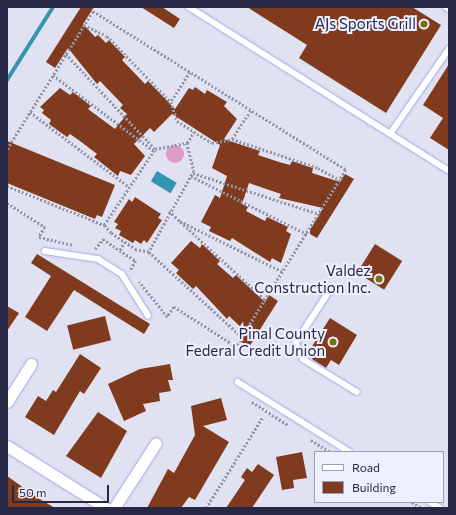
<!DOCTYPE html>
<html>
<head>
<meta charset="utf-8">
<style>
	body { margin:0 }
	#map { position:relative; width:456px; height:515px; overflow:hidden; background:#e0e2f1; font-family:Commissioner,sans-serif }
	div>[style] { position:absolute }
	.green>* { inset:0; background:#dd9bc5 }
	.round { border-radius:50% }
	.water>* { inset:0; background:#3295b2; transform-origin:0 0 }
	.stream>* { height:4px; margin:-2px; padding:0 2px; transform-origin:2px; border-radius:2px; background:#3295b2 }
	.building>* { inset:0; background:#803b1f; transform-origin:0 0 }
	.path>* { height:2.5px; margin-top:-1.25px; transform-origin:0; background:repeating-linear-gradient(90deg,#9495aa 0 2px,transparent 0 4px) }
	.roads { filter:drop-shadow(0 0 1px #a2a6ee) drop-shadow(0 0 1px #a2a6ee) }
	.lane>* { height:5.5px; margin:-2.75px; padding:0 2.75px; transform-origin:2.75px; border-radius:2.75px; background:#fff }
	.street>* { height:11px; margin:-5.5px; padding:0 5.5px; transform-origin:5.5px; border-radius:5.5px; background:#fff }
	.dots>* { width:11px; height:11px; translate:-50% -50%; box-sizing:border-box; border:2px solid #eeefff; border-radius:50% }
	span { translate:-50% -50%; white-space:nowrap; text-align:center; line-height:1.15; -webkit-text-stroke:4px #eeefff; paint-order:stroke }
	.poi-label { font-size:15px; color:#272845 }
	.right { translate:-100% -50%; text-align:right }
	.frame { position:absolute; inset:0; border:8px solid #272845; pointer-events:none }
	.legend { position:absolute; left:314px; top:451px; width:130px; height:52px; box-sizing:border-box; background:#eeefff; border:1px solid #9e9fb5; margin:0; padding:5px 7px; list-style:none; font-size:12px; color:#272845 }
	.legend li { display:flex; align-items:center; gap:8px; height:20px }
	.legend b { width:20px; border:1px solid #9e9fb5 }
	.scale { position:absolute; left:12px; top:485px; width:97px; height:18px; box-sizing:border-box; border:2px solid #272845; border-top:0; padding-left:5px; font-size:12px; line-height:14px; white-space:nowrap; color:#272845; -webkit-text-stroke:3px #eeefff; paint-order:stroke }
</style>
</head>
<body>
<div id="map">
	<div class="green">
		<div class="round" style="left:166px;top:145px;width:18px;height:18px"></div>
	</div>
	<div class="water">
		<div style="left:157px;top:171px;width:23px;height:12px;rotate:31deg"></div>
	</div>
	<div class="stream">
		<div style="left:7px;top:80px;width:86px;rotate:-57.8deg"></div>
	</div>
	<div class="building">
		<div style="clip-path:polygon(81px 7px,94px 7px,83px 24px,95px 37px,98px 35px,106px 43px,109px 40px,125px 57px,122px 60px,145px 84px,148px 81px,175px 109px,189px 88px,193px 90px,195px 87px,205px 94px,207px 90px,227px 102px,224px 106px,237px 119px,224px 139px,260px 151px,258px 155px,279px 162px,290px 165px,292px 161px,313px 168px,312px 173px,340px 182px,345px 174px,354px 179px,317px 238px,310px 234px,310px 230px,323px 208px,279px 198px,281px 194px,249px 183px,242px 204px,248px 207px,246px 211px,265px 221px,267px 217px,288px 227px,286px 231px,291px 234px,281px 263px,272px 258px,270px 262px,232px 238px,230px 241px,209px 231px,211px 227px,201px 222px,215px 195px,220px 198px,227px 176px,212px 168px,220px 145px,172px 114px,154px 132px,150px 128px,134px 144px,145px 156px,131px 175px,120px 171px,118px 176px,94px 157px,97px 154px,80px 141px,70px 134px,67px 137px,49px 124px,51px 120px,42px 113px,44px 110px,40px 107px,60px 88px,70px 95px,73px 92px,91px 106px,88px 109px,115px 129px,127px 114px,120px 108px,123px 105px,100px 81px,97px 84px,68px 48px,55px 68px,46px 62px)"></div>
		<div style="clip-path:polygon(141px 7px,162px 7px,180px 19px,174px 28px)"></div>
		<div style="clip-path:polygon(247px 7px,412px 7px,441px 25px,386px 113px,299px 58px,307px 45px)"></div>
		<div style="clip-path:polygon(449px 64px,449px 150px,430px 138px,443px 118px,423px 105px)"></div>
		<div style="clip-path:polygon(7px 141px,115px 185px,102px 217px,97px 215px,95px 219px,7px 183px)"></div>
		<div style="clip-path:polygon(135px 197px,161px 214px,158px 218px,162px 220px,147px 243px,144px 240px,141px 244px,135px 240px,133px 243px,119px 235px,121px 231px,115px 228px,118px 224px,114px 222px,129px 199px,132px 202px)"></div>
		<div style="clip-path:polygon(191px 241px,200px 248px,202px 244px,220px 261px,217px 264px,233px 278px,236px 275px,265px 302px,269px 295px,278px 301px,249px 347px,240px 341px,246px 332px,229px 316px,227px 319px,196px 286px,193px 289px,176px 273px,179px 270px,171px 263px)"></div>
		<div style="left:375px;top:244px;width:32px;height:34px;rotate:32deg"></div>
		<div style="clip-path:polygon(37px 254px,150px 324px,144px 334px,74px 290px,47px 331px,25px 317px,51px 276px,31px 263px)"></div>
		<div style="clip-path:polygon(7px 306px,19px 313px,7px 331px)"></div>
		<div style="left:105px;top:316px;width:25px;height:39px;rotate:76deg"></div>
		<div style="clip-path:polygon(330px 318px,357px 335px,339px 365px,331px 360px,326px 368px,312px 359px,317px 351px,311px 348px)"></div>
		<div style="clip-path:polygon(80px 354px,101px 368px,84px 394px,80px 391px,54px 435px,25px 417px,38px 396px,46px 401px,53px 390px,56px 392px)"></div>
		<div style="clip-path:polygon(170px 364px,173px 380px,168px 380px,171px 391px,159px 393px,160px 401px,143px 404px,146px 411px,124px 421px,108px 384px,140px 369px)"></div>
		<div style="clip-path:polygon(221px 398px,227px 420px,203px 426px,229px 442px,195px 500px,189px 497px,181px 508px,147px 508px,168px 469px,174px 473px,195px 435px,191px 406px)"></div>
		<div style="clip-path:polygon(98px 412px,127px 431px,101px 478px,66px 456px)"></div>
		<div style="clip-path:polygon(302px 452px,307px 478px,293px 480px,294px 488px,282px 490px,276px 457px)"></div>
		<div style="clip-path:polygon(258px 464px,274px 475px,252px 508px,226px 508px,245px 480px,241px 477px,247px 468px,252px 472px)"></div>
		<div style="clip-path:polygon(7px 476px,38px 498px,55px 508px,7px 508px)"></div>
	</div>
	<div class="path">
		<div style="left:84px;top:25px;width:25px;rotate:26deg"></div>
		<div style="left:107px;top:36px;width:92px;rotate:45.9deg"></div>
		<div style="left:66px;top:54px;width:130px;rotate:46.9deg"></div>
		<div style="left:190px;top:72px;width:36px;rotate:122deg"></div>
		<div style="left:171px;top:102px;width:20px;rotate:72deg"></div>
		<div style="left:177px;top:121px;width:41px;rotate:32.2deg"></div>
		<div style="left:212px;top:143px;width:20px;rotate:-11deg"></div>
		<div style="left:232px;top:139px;width:35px;rotate:-57deg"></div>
		<div style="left:53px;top:75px;width:126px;rotate:37deg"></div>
		<div style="left:30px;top:112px;width:124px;rotate:37.1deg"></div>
		<div style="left:232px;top:139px;width:91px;rotate:18.6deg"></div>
		<div style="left:318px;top:168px;width:25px;rotate:29deg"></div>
		<div style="left:187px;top:143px;width:29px;rotate:76deg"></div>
		<div style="left:194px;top:171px;width:93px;rotate:119.1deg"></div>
		<div style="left:149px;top:252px;width:13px;rotate:-171deg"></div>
		<div style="left:136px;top:250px;width:30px;rotate:-146deg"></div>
		<div style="left:111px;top:233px;width:11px;rotate:-131deg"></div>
		<div style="left:104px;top:225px;width:92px;rotate:-56.1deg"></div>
		<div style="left:155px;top:149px;width:33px;rotate:-11deg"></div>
		<div style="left:187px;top:143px;width:13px;rotate:-58deg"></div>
		<div style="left:7px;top:149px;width:163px;rotate:-58.1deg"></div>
		<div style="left:93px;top:11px;width:299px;rotate:32.1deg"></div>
		<div style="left:346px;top:170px;width:208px;rotate:121.9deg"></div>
		<div style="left:236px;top:347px;width:74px;rotate:-147.2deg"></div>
		<div style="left:174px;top:307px;width:12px;rotate:125deg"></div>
		<div style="left:167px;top:317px;width:45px;rotate:-128.7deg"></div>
		<div style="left:193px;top:173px;width:133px;rotate:18deg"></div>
		<div style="left:191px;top:176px;width:130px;rotate:26.6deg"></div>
		<div style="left:7px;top:186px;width:105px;rotate:21.9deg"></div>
		<div style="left:7px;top:203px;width:45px;rotate:32.3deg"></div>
		<div style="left:45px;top:227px;width:12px;rotate:121deg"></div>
		<div style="left:39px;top:237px;width:36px;rotate:13deg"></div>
		<div style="left:169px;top:211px;width:131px;rotate:42.8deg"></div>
		<div style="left:180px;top:221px;width:115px;rotate:26.3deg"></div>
		<div style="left:95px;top:249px;width:13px;rotate:-51deg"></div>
		<div style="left:103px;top:239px;width:40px;rotate:34deg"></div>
		<div style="left:136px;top:261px;width:12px;rotate:121deg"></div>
		<div style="left:120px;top:250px;width:9px;rotate:-63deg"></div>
		<div style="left:149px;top:252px;width:126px;rotate:42.4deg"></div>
		<div style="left:252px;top:402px;width:43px;rotate:32.6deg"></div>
		<div style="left:311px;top:440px;width:22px;rotate:32deg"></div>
		<div style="left:412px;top:502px;width:11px;rotate:34deg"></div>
		<div style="left:206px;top:508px;width:106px;rotate:-58.1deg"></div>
	</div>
	<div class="roads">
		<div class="lane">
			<div style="left:189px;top:7px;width:307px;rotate:32.2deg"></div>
			<div style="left:446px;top:7px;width:4px;rotate:34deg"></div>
			<div style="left:390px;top:134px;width:103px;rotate:-55.2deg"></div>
			<div style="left:45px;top:251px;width:54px;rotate:8.6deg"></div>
			<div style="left:98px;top:259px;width:28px;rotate:32deg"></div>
			<div style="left:122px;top:274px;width:49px;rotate:57.6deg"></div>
			<div style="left:332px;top:288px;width:66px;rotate:123.2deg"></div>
			<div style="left:296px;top:343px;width:17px;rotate:66deg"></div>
			<div style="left:303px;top:359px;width:63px;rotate:31.4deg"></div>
			<div style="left:238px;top:382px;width:132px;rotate:32deg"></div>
			<div style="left:430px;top:502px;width:12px;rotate:31deg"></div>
		</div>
		<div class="street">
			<div style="left:7px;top:402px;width:45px;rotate:-57.7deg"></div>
			<div style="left:7px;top:446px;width:117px;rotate:32.1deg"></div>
			<div style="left:114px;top:508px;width:77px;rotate:-57.1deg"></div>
		</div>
	</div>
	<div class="dots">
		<div style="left:424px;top:24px;background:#7b6f0d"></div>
		<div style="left:379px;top:279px;background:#7b6f0d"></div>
		<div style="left:333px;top:342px;background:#7b6f0d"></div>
	</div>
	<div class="poi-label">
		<span class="right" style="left:416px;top:24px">AJs Sports Grill</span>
		<span class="right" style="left:371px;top:279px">Valdez<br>Construction Inc.</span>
		<span class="right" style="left:325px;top:342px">Pinal County<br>Federal Credit Union</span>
	</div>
	<div class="frame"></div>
	<ul class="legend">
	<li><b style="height:5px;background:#fff"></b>Road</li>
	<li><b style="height:11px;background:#803b1f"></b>Building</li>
	</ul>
	<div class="scale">50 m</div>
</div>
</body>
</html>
